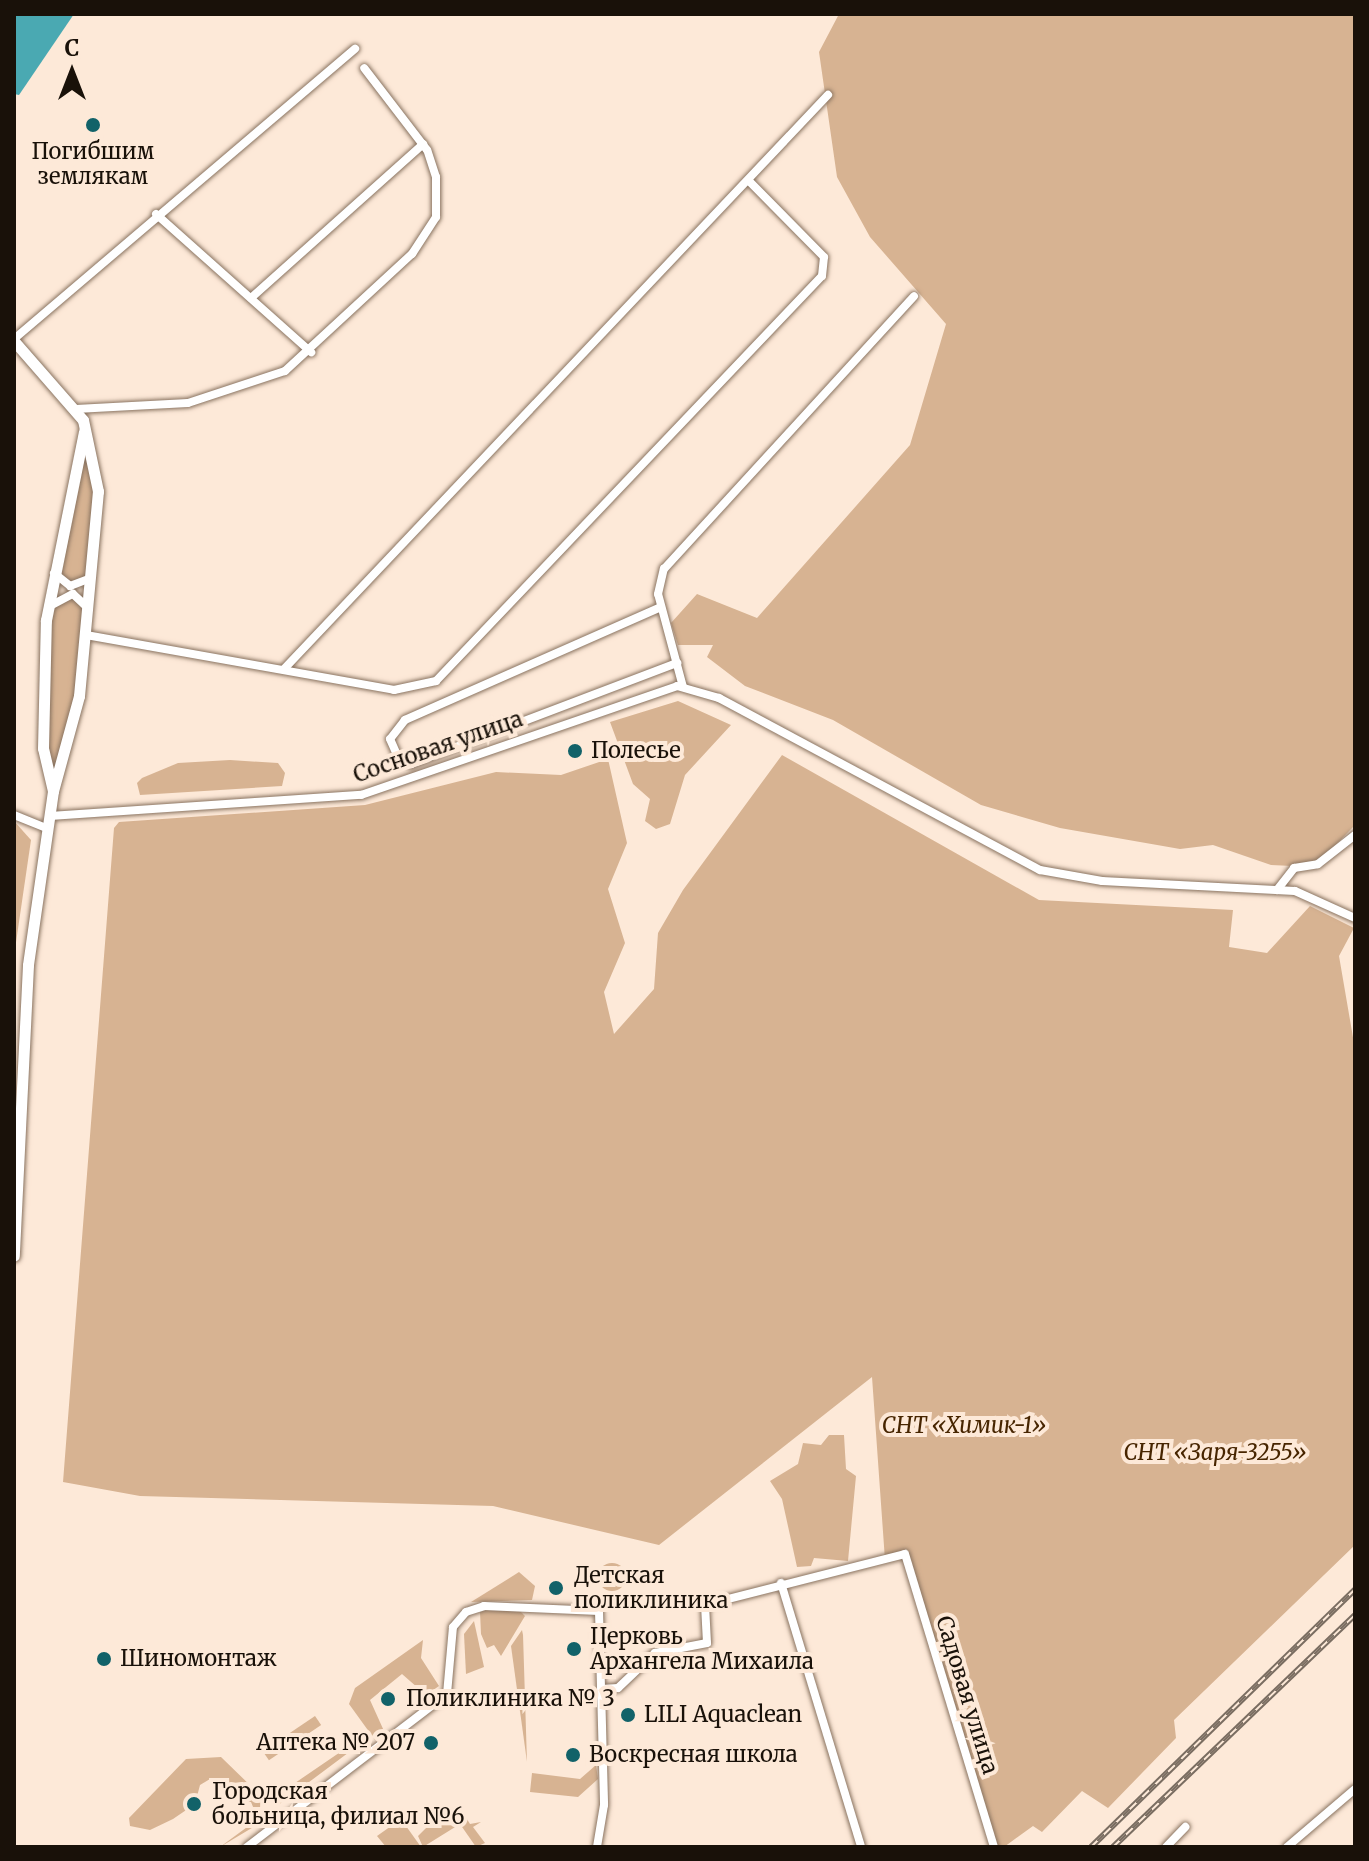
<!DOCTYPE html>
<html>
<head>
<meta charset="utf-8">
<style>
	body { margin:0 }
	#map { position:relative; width:1369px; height:1861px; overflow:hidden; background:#fde9d8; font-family:Merriweather,serif }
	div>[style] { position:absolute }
	.green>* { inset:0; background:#d7b392; transform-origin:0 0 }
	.round { border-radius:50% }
	.water>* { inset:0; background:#4aa9b2 }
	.roads { filter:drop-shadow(0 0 2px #897360) drop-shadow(0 0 2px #897360) }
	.minor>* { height:8px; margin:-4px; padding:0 4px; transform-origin:4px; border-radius:4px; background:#fff }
	.major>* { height:11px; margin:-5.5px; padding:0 5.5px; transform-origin:5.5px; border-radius:5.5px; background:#fff }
	.rail>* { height:6px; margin-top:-3px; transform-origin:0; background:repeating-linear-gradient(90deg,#fde9d8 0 9px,#7a6d61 0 18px); box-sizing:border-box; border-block:2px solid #7a6d61 }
	.dots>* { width:22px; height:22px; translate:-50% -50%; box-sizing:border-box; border:4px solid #fde9d8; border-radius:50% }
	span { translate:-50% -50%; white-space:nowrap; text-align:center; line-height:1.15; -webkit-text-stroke:8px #fde9d8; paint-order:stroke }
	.poi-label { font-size:22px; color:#191109 }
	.left { translate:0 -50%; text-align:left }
	.right { translate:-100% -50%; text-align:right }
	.street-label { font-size:22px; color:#191109 }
	.park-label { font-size:22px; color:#472500; font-style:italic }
	.frame { position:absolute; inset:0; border:16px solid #191109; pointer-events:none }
	.north { position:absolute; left:32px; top:32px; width:80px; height:80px; -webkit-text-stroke:6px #fde9d8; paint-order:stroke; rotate:0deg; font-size:22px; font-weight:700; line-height:32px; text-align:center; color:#191109 }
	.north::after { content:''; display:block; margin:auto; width:28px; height:36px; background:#191109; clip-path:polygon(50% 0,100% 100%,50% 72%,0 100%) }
</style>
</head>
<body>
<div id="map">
	<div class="green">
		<div style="clip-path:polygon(839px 14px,1355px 14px,1355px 825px,1314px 867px,1271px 865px,1213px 845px,1180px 849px,1060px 828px,981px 805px,833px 720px,745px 686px,707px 657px,713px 645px,678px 645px,671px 623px,697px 594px,757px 618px,910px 445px,946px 324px,870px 237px,837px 177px,819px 52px)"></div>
		<div style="clip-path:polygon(85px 439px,93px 479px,90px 574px,79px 583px,61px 580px,57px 566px)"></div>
		<div style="clip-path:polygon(71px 596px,86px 608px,77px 694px,53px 786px,47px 764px,46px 635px,56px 601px)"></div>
		<div style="clip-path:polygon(678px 701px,731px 725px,685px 775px,670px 824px,656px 829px,645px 821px,650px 799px,633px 784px,610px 722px)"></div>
		<div style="clip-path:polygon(782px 755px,1039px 900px,1233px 910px,1229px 947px,1267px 953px,1310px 906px,1354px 928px,1339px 956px,1355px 1049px,1355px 1545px,1174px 1720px,1176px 1738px,1108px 1808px,1082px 1791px,1042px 1832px,1033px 1826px,1004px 1847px,994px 1847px,906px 1554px,885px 1560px,872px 1377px,659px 1545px,493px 1506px,140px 1496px,63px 1482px,114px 828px,119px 822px,365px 805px,496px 772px,561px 775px,608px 759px,627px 843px,608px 889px,625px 943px,604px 992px,614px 1034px,654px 989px,658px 933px,683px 890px)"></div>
		<div style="clip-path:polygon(230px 760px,278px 763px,285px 773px,282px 786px,140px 795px,137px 783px,142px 778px,178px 763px)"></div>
		<div style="clip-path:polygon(14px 821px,31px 840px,14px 956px)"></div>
		<div style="clip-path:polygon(829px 1435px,844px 1435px,846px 1469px,856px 1476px,848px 1561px,814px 1558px,811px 1566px,797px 1567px,782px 1499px,770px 1481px,798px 1464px,803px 1443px,821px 1445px)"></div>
		<div class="round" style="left:598px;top:1563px;width:28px;height:28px"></div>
		<div style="clip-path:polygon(519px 1572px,535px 1586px,532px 1600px,471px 1602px)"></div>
		<div style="clip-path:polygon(490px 1609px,518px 1609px,525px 1616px,501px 1656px,494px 1645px,487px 1648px,481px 1634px,480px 1612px)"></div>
		<div style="clip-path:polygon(474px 1621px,484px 1667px,466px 1674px,464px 1634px)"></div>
		<div style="clip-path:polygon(522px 1630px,523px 1635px,527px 1762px,511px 1646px)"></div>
		<div style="clip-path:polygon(423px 1640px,421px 1658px,439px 1686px,426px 1695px,402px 1674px,370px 1700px,384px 1731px,375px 1740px,349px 1704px,355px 1688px)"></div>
		<div style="left:315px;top:1716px;width:11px;height:63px;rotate:56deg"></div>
		<div style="clip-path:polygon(356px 1733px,364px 1741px,277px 1806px,273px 1798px,355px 1742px)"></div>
		<div style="clip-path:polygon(221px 1757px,257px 1792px,270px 1817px,220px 1847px,258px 1819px,251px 1802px,237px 1802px,228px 1787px,210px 1779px,200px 1785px,195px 1804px,173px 1819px,150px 1830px,130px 1826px,129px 1818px,186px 1759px)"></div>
		<div style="clip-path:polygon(596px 1765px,598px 1779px,578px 1797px,530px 1792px,532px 1773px,580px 1779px)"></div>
		<div style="clip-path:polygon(465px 1816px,470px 1824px,481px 1822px,473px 1827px,485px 1843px,476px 1847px,460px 1824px,423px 1847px,418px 1836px,431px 1823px)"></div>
		<div style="clip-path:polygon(401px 1819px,421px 1847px,386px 1847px,377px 1836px)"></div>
	</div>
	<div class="water">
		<div style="clip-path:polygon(14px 14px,74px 14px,19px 95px,14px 94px)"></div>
	</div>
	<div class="roads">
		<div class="minor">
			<div style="left:156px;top:214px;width:208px;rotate:41.7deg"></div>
			<div style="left:251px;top:298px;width:231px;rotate:-41.8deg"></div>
			<div style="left:14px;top:339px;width:448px;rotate:-40.4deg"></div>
			<div style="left:76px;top:409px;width:112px;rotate:-3.1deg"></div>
			<div style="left:188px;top:403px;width:102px;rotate:-18.3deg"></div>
			<div style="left:285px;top:371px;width:173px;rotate:-42.7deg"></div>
			<div style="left:412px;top:254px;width:44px;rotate:-57deg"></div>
			<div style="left:436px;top:217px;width:40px;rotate:-90deg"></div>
			<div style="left:436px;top:177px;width:28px;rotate:-108deg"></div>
			<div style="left:427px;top:150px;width:103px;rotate:-127.5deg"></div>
			<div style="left:54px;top:573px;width:21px;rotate:39deg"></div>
			<div style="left:70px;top:586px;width:22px;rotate:-21deg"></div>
			<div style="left:50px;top:606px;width:26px;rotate:-28deg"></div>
			<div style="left:73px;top:594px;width:19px;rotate:43deg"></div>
			<div style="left:661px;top:607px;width:280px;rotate:156.2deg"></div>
			<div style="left:405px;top:720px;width:24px;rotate:128deg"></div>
			<div style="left:390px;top:739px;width:22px;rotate:66deg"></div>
			<div style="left:399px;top:759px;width:13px;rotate:23deg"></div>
			<div style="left:411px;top:764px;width:285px;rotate:-20.8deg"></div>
			<div style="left:86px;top:635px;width:313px;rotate:10.1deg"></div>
			<div style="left:394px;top:690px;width:43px;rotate:-12.1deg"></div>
			<div style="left:436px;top:681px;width:559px;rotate:-46.38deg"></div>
			<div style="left:822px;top:276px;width:19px;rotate:-84deg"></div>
			<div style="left:824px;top:257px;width:108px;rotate:-134.6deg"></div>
			<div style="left:284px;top:669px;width:791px;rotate:-46.54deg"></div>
			<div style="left:683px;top:687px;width:96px;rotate:-105deg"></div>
			<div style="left:658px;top:594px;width:26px;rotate:-77deg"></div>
			<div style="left:664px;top:569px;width:370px;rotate:-47.5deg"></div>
			<div style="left:14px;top:815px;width:37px;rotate:22deg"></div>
			<div style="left:50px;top:816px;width:312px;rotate:-3.9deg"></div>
			<div style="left:361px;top:795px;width:334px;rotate:-19deg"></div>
			<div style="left:677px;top:686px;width:44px;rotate:15.9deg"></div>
			<div style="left:719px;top:698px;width:364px;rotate:28.2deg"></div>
			<div style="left:1040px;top:870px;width:63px;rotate:10.1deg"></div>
			<div style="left:1102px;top:881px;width:193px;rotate:3deg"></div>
			<div style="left:1295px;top:891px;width:66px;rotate:24.2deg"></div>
			<div style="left:1277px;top:890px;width:28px;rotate:-52deg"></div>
			<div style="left:1294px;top:868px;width:24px;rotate:-9deg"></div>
			<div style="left:1318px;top:864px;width:47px;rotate:-38.1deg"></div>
			<div style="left:781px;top:1583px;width:276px;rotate:73.1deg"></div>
			<div style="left:602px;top:1689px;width:16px;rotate:-4deg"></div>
			<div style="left:618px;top:1688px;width:51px;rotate:-43.4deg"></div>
			<div style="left:655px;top:1653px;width:53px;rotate:-10.9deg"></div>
			<div style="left:707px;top:1643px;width:38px;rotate:-93deg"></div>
			<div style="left:705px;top:1605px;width:206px;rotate:-14.3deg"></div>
			<div style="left:905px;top:1554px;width:306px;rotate:73.1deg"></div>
			<div style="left:247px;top:1847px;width:252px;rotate:-37.4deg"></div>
			<div style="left:447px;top:1694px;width:67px;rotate:-84.9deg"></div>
			<div style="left:453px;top:1627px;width:20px;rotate:-49deg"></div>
			<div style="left:466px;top:1612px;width:19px;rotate:-18deg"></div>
			<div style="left:484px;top:1606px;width:115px;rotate:2.5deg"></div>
			<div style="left:599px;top:1611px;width:194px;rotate:88.5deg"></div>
			<div style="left:604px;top:1805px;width:43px;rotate:99.5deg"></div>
			<div style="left:1166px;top:1847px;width:28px;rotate:-46deg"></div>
			<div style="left:1287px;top:1847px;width:89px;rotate:-40.5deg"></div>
		</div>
		<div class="major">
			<div style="left:14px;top:341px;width:105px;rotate:48.9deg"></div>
			<div style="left:83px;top:420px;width:73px;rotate:78.1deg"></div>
			<div style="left:98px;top:491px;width:206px;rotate:95.3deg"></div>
			<div style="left:79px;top:696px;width:98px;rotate:105.3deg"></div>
			<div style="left:53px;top:791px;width:176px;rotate:98.2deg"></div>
			<div style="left:28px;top:965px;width:291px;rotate:92.8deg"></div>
			<div style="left:53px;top:791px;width:44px;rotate:-103.1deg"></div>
			<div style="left:43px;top:748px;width:128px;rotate:-88.7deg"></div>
			<div style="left:46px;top:620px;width:192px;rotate:-78.6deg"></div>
		</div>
	</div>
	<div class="rail">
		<div style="left:1091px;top:1847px;width:369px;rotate:-44.3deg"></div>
		<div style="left:1113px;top:1847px;width:335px;rotate:-43.8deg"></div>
	</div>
	<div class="dots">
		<div style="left:93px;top:125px;background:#126269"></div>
		<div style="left:575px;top:751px;background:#126269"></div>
		<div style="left:556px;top:1588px;background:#126269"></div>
		<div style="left:574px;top:1649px;background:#126269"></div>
		<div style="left:104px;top:1659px;background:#126269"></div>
		<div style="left:388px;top:1699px;background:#126269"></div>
		<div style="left:628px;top:1715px;background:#126269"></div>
		<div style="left:431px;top:1743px;background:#126269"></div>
		<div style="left:573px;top:1755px;background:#126269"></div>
		<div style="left:194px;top:1804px;background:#126269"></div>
	</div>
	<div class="poi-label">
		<span style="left:93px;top:164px">Погибшим<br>землякам</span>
		<span class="left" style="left:591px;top:751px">Полесье</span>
		<span class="left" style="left:574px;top:1588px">Детская<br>поликлиника</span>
		<span class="left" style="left:590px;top:1649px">Церковь<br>Архангела Михаила</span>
		<span class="left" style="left:120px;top:1659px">Шиномонтаж</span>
		<span class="left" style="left:406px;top:1699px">Поликлиника № 3</span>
		<span class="left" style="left:644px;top:1715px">LILI Aquaclean</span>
		<span class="right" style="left:415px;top:1743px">Аптека № 207</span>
		<span class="left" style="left:589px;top:1755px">Воскресная школа</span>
		<span class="left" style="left:212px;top:1804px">Городская<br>больница, филиал №6</span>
	</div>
	<div class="street-label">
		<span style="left:438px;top:747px;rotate:-19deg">Сосновая улица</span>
		<span style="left:967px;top:1695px;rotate:73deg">Садовая улица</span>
	</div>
	<div class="park-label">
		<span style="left:964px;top:1426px">СНТ «Химик-1»</span>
		<span style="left:1215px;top:1453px">СНТ «Заря-3255»</span>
	</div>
	<div class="frame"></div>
	<div class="north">С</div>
</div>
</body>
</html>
